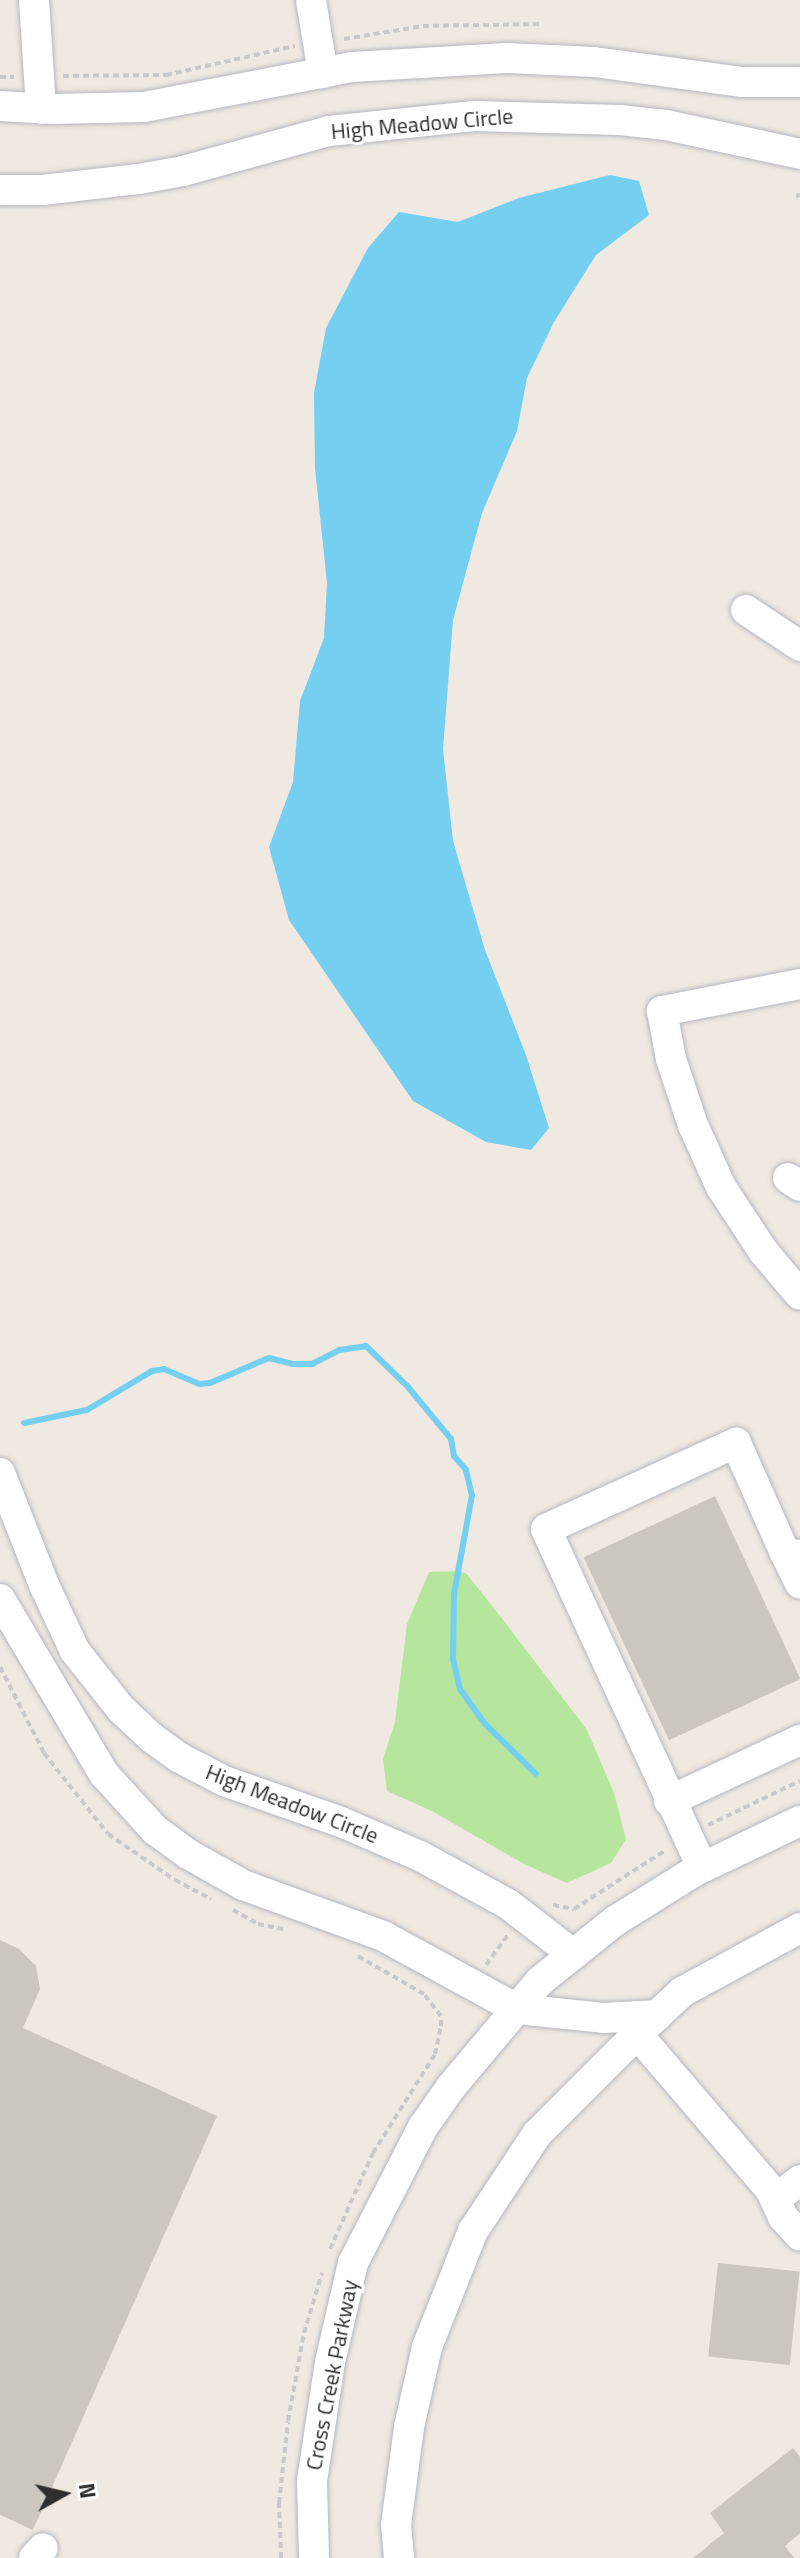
<!DOCTYPE html>
<html>
<head>
<meta charset="utf-8">
<style>
	body { margin:0 }
	#map { position:relative; width:800px; height:2558px; overflow:hidden; background:#efe9e1; font-family:"Titillium Web",sans-serif }
	div>[style] { position:absolute }
	.green>* { inset:0; background:#b6e59e }
	.water>* { inset:0; background:#75cff0 }
	.stream>* { height:6px; margin:-3px; padding:0 3px; transform-origin:3px; border-radius:3px; background:#75cff0 }
	.building>* { inset:0; background:#cbc7bf; transform-origin:0 0 }
	.path>* { height:4px; margin-top:-2px; transform-origin:0; background:repeating-linear-gradient(90deg,#c9c9c9 0 6px,transparent 0 10px) }
	.roads { filter:drop-shadow(0 0 2px #b4b7c1) drop-shadow(0 0 2px #b4b7c1) }
	.minor>* { height:30px; margin:-15px; padding:0 15px; transform-origin:15px; border-radius:15px; background:#fff }
	span { translate:-50% -50%; white-space:nowrap; text-align:center; line-height:1.15; -webkit-text-stroke:6px #fff; paint-order:stroke }
	.street-label { font-size:22px; color:#2e2e2e }
	.north { position:absolute; left:24px; top:2454px; width:80px; height:80px; -webkit-text-stroke:6px #fff; paint-order:stroke; rotate:82deg; font-size:22px; font-weight:700; line-height:32px; text-align:center; color:#2e2e2e }
	.north::after { content:''; display:block; margin:auto; width:28px; height:36px; background:#2e2e2e; clip-path:polygon(50% 0,100% 100%,50% 72%,0 100%) }
</style>
</head>
<body>
<div id="map">
	<div class="green">
		<div style="clip-path:polygon(459px 1571px,467px 1574px,507px 1625px,587px 1730px,614px 1793px,626px 1839px,611px 1863px,567px 1883px,524px 1864px,432px 1811px,387px 1791px,383px 1759px,395px 1722px,407px 1624px,429px 1572px)"></div>
	</div>
	<div class="water">
		<div style="clip-path:polygon(610px 175px,639px 181px,649px 215px,596px 255px,554px 322px,527px 378px,517px 431px,482px 513px,453px 620px,443px 749px,453px 841px,485px 950px,526px 1055px,549px 1128px,531px 1150px,486px 1142px,413px 1101px,289px 920px,269px 847px,293px 782px,300px 701px,324px 638px,327px 583px,315px 468px,314px 393px,326px 328px,368px 248px,399px 212px,458px 222px,519px 198px)"></div>
	</div>
	<div class="stream">
		<div style="left:24px;top:1423px;width:64px;rotate:-11.7deg"></div>
		<div style="left:87px;top:1410px;width:76px;rotate:-31deg"></div>
		<div style="left:152px;top:1371px;width:12px;rotate:-9deg"></div>
		<div style="left:164px;top:1369px;width:39px;rotate:23deg"></div>
		<div style="left:200px;top:1384px;width:10px;rotate:-6deg"></div>
		<div style="left:210px;top:1383px;width:64px;rotate:-23deg"></div>
		<div style="left:269px;top:1358px;width:25px;rotate:14deg"></div>
		<div style="left:293px;top:1364px;width:19px"></div>
		<div style="left:312px;top:1364px;width:30px;rotate:-27deg"></div>
		<div style="left:339px;top:1350px;width:27px;rotate:-8deg"></div>
		<div style="left:366px;top:1346px;width:59px;rotate:44.3deg"></div>
		<div style="left:408px;top:1387px;width:67px;rotate:50.4deg"></div>
		<div style="left:451px;top:1439px;width:17px;rotate:80deg"></div>
		<div style="left:454px;top:1456px;width:18px;rotate:49deg"></div>
		<div style="left:466px;top:1470px;width:26px;rotate:77deg"></div>
		<div style="left:472px;top:1495px;width:101px;rotate:100.3deg"></div>
		<div style="left:454px;top:1594px;width:65px;rotate:90.9deg"></div>
		<div style="left:453px;top:1659px;width:31px;rotate:77deg"></div>
		<div style="left:460px;top:1689px;width:43px;rotate:54.5deg"></div>
		<div style="left:485px;top:1724px;width:71px;rotate:44.4deg"></div>
	</div>
	<div class="building">
		<div style="left:715px;top:1496px;width:202px;height:145px;rotate:65deg"></div>
		<div style="clip-path:polygon(0 1940px,19px 1949px,36px 1966px,40px 1989px,23px 2028px,217px 2116px,33px 2530px,0 2515px)"></div>
		<div style="left:718px;top:2263px;width:82px;height:94px;rotate:6deg"></div>
		<div style="clip-path:polygon(793px 2448px,800px 2457px,800px 2533px,785px 2546px,794px 2558px,693px 2558px,724px 2533px,710px 2513px)"></div>
	</div>
	<div class="path">
		<div style="left:344px;top:39px;width:80px;rotate:-9.3deg"></div>
		<div style="left:423px;top:26px;width:117px;rotate:-1deg"></div>
		<div style="left:63px;top:76px;width:103px;rotate:-0.6deg"></div>
		<div style="left:166px;top:75px;width:132px;rotate:-12.7deg"></div>
		<div style="left:0;top:77px;width:14px"></div>
		<div style="left:796px;top:196px;width:4px;rotate:-14deg"></div>
		<div style="left:0;top:1667px;width:97px;rotate:62.9deg"></div>
		<div style="left:44px;top:1753px;width:103px;rotate:51.7deg"></div>
		<div style="left:108px;top:1834px;width:81px;rotate:34.5deg"></div>
		<div style="left:175px;top:1880px;width:41px;rotate:27.8deg"></div>
		<div style="left:708px;top:1825px;width:102px;rotate:-25.6deg"></div>
		<div style="left:553px;top:1905px;width:21px;rotate:11deg"></div>
		<div style="left:574px;top:1909px;width:109px;rotate:-32.7deg"></div>
		<div style="left:233px;top:1910px;width:29px;rotate:29deg"></div>
		<div style="left:258px;top:1924px;width:26px;rotate:11deg"></div>
		<div style="left:486px;top:1965px;width:39px;rotate:-54deg"></div>
		<div style="left:330px;top:2249px;width:105px;rotate:-65.9deg"></div>
		<div style="left:373px;top:2153px;width:117px;rotate:-57.9deg"></div>
		<div style="left:435px;top:2054px;width:29px;rotate:-78deg"></div>
		<div style="left:441px;top:2026px;width:10px;rotate:-90deg"></div>
		<div style="left:441px;top:2016px;width:28px;rotate:-128deg"></div>
		<div style="left:424px;top:1994px;width:78px;rotate:-150.2deg"></div>
		<div style="left:281px;top:2558px;width:55px;rotate:-92.1deg"></div>
		<div style="left:279px;top:2503px;width:82px;rotate:-83.7deg"></div>
		<div style="left:288px;top:2421px;width:89px;rotate:-79.7deg"></div>
		<div style="left:304px;top:2333px;width:63px;rotate:-73.3deg"></div>
	</div>
	<div class="roads">
		<div class="minor">
			<div style="left:34px;top:0;width:109px;rotate:86.3deg"></div>
			<div style="left:311px;top:0;width:74px;rotate:80.7deg"></div>
			<div style="left:0;top:106px;width:53px;rotate:3.2deg"></div>
			<div style="left:53px;top:109px;width:91px;rotate:-1.3deg"></div>
			<div style="left:144px;top:107px;width:212px;rotate:-10.9deg"></div>
			<div style="left:352px;top:67px;width:155px;rotate:-3.3deg"></div>
			<div style="left:507px;top:58px;width:87px;rotate:2.6deg"></div>
			<div style="left:594px;top:62px;width:148px;rotate:7.7deg"></div>
			<div style="left:741px;top:82px;width:59px"></div>
			<div style="left:0;top:190px;width:42px"></div>
			<div style="left:42px;top:190px;width:98px;rotate:-6.5deg"></div>
			<div style="left:139px;top:179px;width:45px;rotate:-10.3deg"></div>
			<div style="left:183px;top:171px;width:151px;rotate:-15.3deg"></div>
			<div style="left:329px;top:131px;width:146px;rotate:-5.9deg"></div>
			<div style="left:474px;top:116px;width:146px;rotate:1.6deg"></div>
			<div style="left:620px;top:120px;width:46px;rotate:6.2deg"></div>
			<div style="left:666px;top:125px;width:137px;rotate:12.2deg"></div>
			<div style="left:746px;top:610px;width:65px;rotate:33.7deg"></div>
			<div style="left:800px;top:984px;width:141px;rotate:168.9deg"></div>
			<div style="left:662px;top:1011px;width:49px;rotate:79.4deg"></div>
			<div style="left:671px;top:1059px;width:70px;rotate:71.6deg"></div>
			<div style="left:693px;top:1125px;width:68px;rotate:65.7deg"></div>
			<div style="left:721px;top:1187px;width:77px;rotate:56.7deg"></div>
			<div style="left:763px;top:1251px;width:57px;rotate:49.9deg"></div>
			<div style="left:788px;top:1178px;width:14px;rotate:34deg"></div>
			<div style="left:0;top:1473px;width:123px;rotate:68.5deg"></div>
			<div style="left:45px;top:1587px;width:71px;rotate:64.9deg"></div>
			<div style="left:75px;top:1651px;width:74px;rotate:51.6deg"></div>
			<div style="left:121px;top:1709px;width:42px;rotate:43.1deg"></div>
			<div style="left:152px;top:1738px;width:34px;rotate:36deg"></div>
			<div style="left:180px;top:1758px;width:50px;rotate:27.6deg"></div>
			<div style="left:224px;top:1781px;width:124px;rotate:19.3deg"></div>
			<div style="left:341px;top:1822px;width:86px;rotate:23.3deg"></div>
			<div style="left:420px;top:1856px;width:100px;rotate:28.6deg"></div>
			<div style="left:508px;top:1904px;width:82px;rotate:37.6deg"></div>
			<div style="left:785px;top:1553px;width:34px;rotate:64deg"></div>
			<div style="left:0;top:1599px;width:204px;rotate:59.3deg"></div>
			<div style="left:104px;top:1774px;width:76px;rotate:47.7deg"></div>
			<div style="left:155px;top:1830px;width:41px;rotate:36deg"></div>
			<div style="left:188px;top:1854px;width:63px;rotate:29.4deg"></div>
			<div style="left:243px;top:1885px;width:149px;rotate:20deg"></div>
			<div style="left:383px;top:1936px;width:153px;rotate:28.6deg"></div>
			<div style="left:517px;top:2009px;width:87px;rotate:5.9deg"></div>
			<div style="left:604px;top:2018px;width:54px;rotate:-3.2deg"></div>
			<div style="left:669px;top:1801px;width:145px;rotate:-25deg"></div>
			<div style="left:702px;top:1867px;width:372px;rotate:-114.8deg"></div>
			<div style="left:546px;top:1529px;width:209px;rotate:-24.4deg"></div>
			<div style="left:736px;top:1443px;width:120px;rotate:66deg"></div>
			<div style="left:785px;top:1553px;width:15px;rotate:8deg"></div>
			<div style="left:637px;top:2034px;width:204px;rotate:49.4deg"></div>
			<div style="left:770px;top:2189px;width:31px;rotate:65deg"></div>
			<div style="left:783px;top:2217px;width:25px;rotate:48deg"></div>
			<div style="left:776px;top:2199px;width:31px;rotate:-38deg"></div>
			<div style="left:34px;top:2558px;width:13px;rotate:-48deg"></div>
			<div style="left:314px;top:2558px;width:77px;rotate:-91.5deg"></div>
			<div style="left:312px;top:2481px;width:120px;rotate:-81.4deg"></div>
			<div style="left:330px;top:2362px;width:102px;rotate:-76.9deg"></div>
			<div style="left:353px;top:2263px;width:153px;rotate:-62.8deg"></div>
			<div style="left:423px;top:2127px;width:49px;rotate:-55deg"></div>
			<div style="left:451px;top:2087px;width:138px;rotate:-50deg"></div>
			<div style="left:540px;top:1981px;width:96px;rotate:-38.7deg"></div>
			<div style="left:615px;top:1921px;width:94px;rotate:-32deg"></div>
			<div style="left:695px;top:1871px;width:116px;rotate:-25.5deg"></div>
			<div style="left:399px;top:2558px;width:33px;rotate:-95deg"></div>
			<div style="left:396px;top:2525px;width:99px;rotate:-82.4deg"></div>
			<div style="left:409px;top:2427px;width:82px;rotate:-77.3deg"></div>
			<div style="left:427px;top:2347px;width:125px;rotate:-68.4deg"></div>
			<div style="left:473px;top:2231px;width:116px;rotate:-56.6deg"></div>
			<div style="left:537px;top:2134px;width:141px;rotate:-45deg"></div>
			<div style="left:637px;top:2034px;width:62px;rotate:-43deg"></div>
			<div style="left:682px;top:1992px;width:134px;rotate:-28.5deg"></div>
		</div>
	</div>
	<div class="street-label">
		<span style="left:422px;top:124px;rotate:-5deg">High Meadow Circle</span>
		<span style="left:292px;top:1804px;rotate:21deg">High Meadow Circle</span>
		<span style="left:332px;top:2375px;rotate:-79deg">Cross Creek Parkway</span>
	</div>
	<div class="north">N</div>
</div>
</body>
</html>
